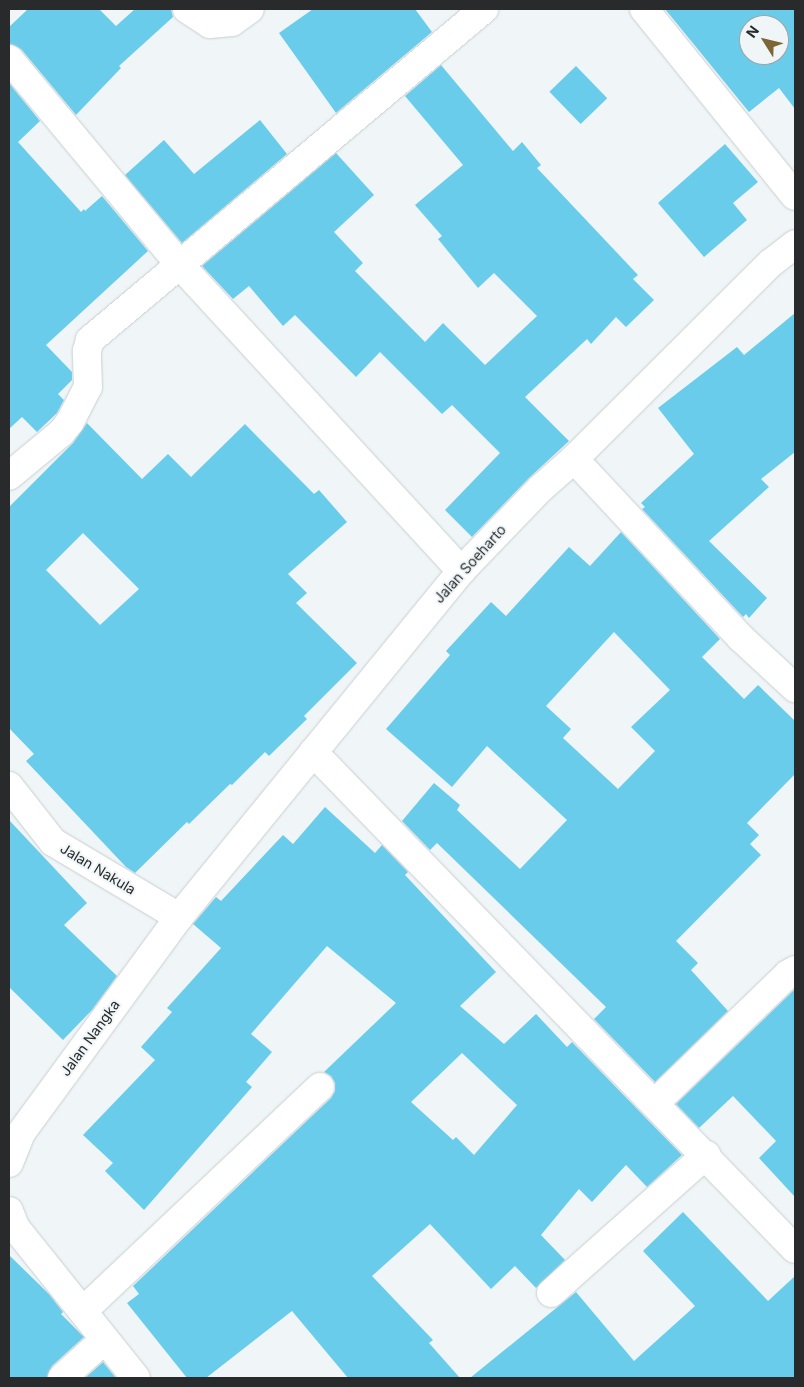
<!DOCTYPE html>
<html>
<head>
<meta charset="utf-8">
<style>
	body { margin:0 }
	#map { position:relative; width:804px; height:1387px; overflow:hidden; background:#f0f6f8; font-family:Inter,sans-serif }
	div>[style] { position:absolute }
	.building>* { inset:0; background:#69cceb; transform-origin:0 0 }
	.roads { filter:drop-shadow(0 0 1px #c8ced0) drop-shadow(0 0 1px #c8ced0) }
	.street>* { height:28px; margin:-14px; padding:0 14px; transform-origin:14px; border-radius:14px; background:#fff }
	.secondary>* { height:28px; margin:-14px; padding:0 14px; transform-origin:14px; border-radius:14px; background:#fff }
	span { translate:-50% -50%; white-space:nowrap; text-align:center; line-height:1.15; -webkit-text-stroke:4px #f0f6f8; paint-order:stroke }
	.street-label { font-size:14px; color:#282a2b }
	.frame { position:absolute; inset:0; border:10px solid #282a2b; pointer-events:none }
	.north { position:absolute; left:739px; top:15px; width:50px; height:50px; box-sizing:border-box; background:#f0f6f8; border:1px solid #a0a4a6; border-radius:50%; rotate:306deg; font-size:14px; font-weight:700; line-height:20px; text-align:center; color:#282a2b }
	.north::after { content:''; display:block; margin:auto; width:18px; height:22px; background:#7d6536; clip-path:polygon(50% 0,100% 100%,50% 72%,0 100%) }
</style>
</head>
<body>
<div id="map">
	<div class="building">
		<div style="clip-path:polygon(28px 9px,99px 9px,116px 26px,135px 9px,171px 9px,173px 17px,119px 66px,121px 68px,76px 115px,21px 49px,9px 44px,9px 27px)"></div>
		<div style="clip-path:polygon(313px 9px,415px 9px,432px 32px,336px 113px,279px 33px)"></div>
		<div style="clip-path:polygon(evenodd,665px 9px,795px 9px,795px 109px,779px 88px,749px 112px,665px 9px,749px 25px,779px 25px,779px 55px,749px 55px,749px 25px)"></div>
		<div style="clip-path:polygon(441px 65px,513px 151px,522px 142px,541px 165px,537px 168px,638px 275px,633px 279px,654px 300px,626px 327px,616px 317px,591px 344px,587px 339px,525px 397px,569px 441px,529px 478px,472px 537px,445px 510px,500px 453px,452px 405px,442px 414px,380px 352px,356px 377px,295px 315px,283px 326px,249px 286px,233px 299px,202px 266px,336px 153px,374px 195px,334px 232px,363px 263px,355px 271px,425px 342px,443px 323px,485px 365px,537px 316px,494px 273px,478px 288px,438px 239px,442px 236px,415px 205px,463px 165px,405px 96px)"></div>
		<div style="left:576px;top:66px;width:45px;height:37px;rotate:46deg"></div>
		<div style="clip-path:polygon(9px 83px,40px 121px,18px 142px,81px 212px,84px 209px,85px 211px,102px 196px,148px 251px,46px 345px,72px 372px,72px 380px,58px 394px,64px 400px,57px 413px,37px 432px,22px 417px,9px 429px)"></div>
		<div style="clip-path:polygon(260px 120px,287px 154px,182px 243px,125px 175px,164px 140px,194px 174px)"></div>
		<div style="clip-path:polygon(725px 144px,758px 182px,733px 203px,747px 220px,704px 257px,658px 203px)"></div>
		<div style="clip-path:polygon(795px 313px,795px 452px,761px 479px,769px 487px,709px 541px,767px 598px,749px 618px,746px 614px,743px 617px,642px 509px,645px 507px,641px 503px,694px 454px,658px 408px,737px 347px,744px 355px)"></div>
		<div style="clip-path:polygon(evenodd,87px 423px,142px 479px,168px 454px,191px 477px,245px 424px,314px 494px,319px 490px,347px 522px,288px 574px,307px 593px,296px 603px,357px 663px,304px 716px,307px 719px,269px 756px,265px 752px,232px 785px,230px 784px,189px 824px,187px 822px,135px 873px,126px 867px,26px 761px,34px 754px,9px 728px,9px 507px,73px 443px,87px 423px,83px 533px,139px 589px,100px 625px,46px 570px,83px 533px)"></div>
		<div style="clip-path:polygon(evenodd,621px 532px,720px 639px,702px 657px,744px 699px,758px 685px,795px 721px,795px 774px,747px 823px,759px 835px,750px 844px,761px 855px,676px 941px,698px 963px,691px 970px,728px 1011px,655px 1082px,594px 1019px,606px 1007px,437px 843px,430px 850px,402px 821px,434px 783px,460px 805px,457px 810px,520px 869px,567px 820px,487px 746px,452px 787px,386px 729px,450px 655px,446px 651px,491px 602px,506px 616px,569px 547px,590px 566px,621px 532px,614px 632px,670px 690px,631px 727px,655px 751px,618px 789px,563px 738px,571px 729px,546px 706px,614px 632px)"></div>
		<div style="clip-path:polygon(evenodd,325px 807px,375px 853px,382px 845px,408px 872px,405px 875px,496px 972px,460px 1006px,504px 1044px,536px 1014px,567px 1047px,572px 1042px,682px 1155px,647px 1187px,626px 1165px,592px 1202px,579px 1189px,541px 1235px,565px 1260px,536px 1288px,515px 1266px,491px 1289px,430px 1224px,372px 1276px,433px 1340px,429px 1343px,460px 1378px,348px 1378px,292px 1311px,206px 1378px,187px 1378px,127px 1303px,139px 1294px,133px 1286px,331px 1098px,335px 1091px,335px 1083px,331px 1076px,324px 1072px,396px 1003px,327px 946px,251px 1034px,272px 1052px,246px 1082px,252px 1087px,144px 1210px,105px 1171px,113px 1163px,83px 1135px,155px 1060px,141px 1047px,172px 1012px,167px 1008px,221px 948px,193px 924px,216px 897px,221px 901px,283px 835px,293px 844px,325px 807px,462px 1053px,517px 1105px,474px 1155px,456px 1137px,453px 1140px,411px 1102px,462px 1053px)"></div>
		<div style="clip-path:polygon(9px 820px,87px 903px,64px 925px,117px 976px,92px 1010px,63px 1040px,9px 987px)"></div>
		<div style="clip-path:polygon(795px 989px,795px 1197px,759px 1158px,776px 1141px,733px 1096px,699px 1128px,676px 1104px)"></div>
		<div style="clip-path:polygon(683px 1212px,768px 1301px,795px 1276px,795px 1378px,470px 1378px,576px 1292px,634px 1361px,695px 1306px,643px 1251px)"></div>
		<div style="clip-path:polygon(9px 1255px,49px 1294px,63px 1312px,61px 1314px,84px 1337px,52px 1366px,47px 1378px,9px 1378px)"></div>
		<div style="clip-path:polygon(103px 1362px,116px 1378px,85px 1378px)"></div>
	</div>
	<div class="roads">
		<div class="street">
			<div style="left:187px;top:9px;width:27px;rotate:33deg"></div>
			<div style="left:210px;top:24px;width:22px;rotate:-5deg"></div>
			<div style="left:232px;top:22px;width:22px;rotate:-36deg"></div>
			<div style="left:644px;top:9px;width:240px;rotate:51.1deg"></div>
			<div style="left:9px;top:59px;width:266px;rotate:50.3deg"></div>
			<div style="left:179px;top:264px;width:417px;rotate:47.4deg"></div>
			<div style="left:574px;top:459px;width:245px;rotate:47deg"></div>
			<div style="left:741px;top:638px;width:74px;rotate:42.8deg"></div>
			<div style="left:9px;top:476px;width:67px;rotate:-39.6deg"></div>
			<div style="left:61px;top:433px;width:14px;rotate:-51deg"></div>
			<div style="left:70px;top:422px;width:39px;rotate:-63deg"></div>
			<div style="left:88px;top:387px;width:36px;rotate:-92deg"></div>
			<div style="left:87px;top:351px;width:11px;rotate:-75deg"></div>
			<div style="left:90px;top:340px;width:515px;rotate:-40.03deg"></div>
			<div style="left:313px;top:752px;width:692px;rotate:45.88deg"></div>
			<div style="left:655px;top:1103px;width:185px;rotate:-44.1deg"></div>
			<div style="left:788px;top:974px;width:8px;rotate:-30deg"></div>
			<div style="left:551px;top:1293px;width:208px;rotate:-41.7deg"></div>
			<div style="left:83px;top:1311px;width:326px;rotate:-43.4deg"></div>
			<div style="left:62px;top:1378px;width:57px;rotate:-42.1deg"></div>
		</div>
		<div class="secondary">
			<div style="left:9px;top:786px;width:71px;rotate:51.8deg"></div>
			<div style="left:53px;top:842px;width:147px;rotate:30.8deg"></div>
			<div style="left:9px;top:1163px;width:32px;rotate:-68deg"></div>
			<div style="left:21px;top:1133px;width:268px;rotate:-53.8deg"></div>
			<div style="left:179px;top:917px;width:446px;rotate:-50.8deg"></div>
			<div style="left:461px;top:571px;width:114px;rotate:-46.1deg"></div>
			<div style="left:540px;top:489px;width:45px;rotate:-41.4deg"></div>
			<div style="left:574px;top:459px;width:278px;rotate:-44.9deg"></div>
			<div style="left:771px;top:263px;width:31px;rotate:-38deg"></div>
			<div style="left:9px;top:1211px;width:17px;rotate:69deg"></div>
			<div style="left:15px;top:1227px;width:193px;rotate:51.3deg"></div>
		</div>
	</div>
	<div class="street-label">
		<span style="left:470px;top:564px;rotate:-48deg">Jalan Soeharto</span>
		<span style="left:98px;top:869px;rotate:31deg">Jalan Nakula</span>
		<span style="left:90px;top:1038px;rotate:-54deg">Jalan Nangka</span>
	</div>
	<div class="frame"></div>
	<div class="north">N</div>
</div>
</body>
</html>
